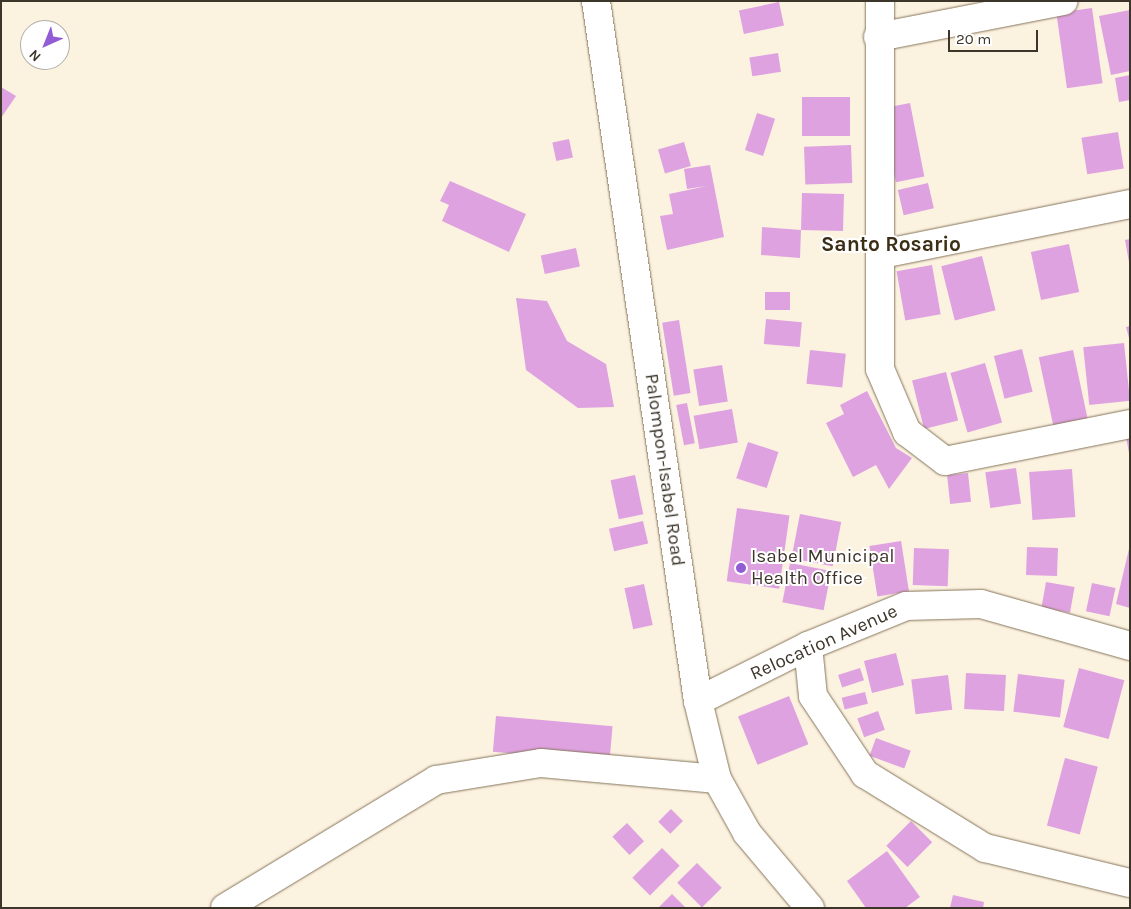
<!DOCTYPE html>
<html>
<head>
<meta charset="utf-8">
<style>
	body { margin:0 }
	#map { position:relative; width:1131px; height:909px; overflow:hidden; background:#fcf2e0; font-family:Karla,sans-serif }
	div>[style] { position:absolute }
	.building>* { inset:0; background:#dfa2e1; transform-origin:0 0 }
	.roads { filter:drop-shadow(0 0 1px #85755a) drop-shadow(0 0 1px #85755a) }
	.minor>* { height:28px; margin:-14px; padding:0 14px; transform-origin:14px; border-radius:14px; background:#fff }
	.highway>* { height:28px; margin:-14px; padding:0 14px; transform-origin:14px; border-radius:14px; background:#fff }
	.dots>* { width:14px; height:14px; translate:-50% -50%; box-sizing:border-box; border:2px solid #fff; border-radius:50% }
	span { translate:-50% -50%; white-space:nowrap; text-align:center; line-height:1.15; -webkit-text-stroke:4px #fff; paint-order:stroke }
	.street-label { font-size:19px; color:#3c352a }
	.poi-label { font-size:19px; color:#3c352a }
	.left { translate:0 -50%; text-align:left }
	.quarter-label { font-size:21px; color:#3b2e15; font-weight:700 }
	.frame { position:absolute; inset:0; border:2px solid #3c352a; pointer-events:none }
	.north { position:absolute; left:20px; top:20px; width:50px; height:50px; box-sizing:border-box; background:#fff; border:1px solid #b1aeaa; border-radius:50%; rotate:224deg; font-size:14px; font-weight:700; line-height:20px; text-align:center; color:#3c352a }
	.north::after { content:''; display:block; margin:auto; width:18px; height:22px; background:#915cd4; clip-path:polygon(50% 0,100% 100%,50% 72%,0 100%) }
	.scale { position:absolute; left:948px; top:30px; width:90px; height:22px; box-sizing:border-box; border:2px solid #3c352a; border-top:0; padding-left:6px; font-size:15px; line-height:18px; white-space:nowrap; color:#3c352a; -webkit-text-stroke:4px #fff; paint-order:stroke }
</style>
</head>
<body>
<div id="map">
	<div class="building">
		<div style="left:779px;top:2px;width:24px;height:41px;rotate:78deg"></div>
		<div style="left:1092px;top:8px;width:76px;height:36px;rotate:82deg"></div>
		<div style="clip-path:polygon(1130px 10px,1130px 71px,1111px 75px,1099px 16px)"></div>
		<div style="left:778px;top:53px;width:19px;height:29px;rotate:81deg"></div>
		<div style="clip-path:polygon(1130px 75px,1130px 100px,1119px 102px,1115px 78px)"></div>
		<div style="clip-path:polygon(1px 87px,16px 96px,1px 118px)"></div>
		<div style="left:802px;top:97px;width:48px;height:39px"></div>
		<div style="left:910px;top:103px;width:75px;height:29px;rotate:79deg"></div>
		<div style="left:757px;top:113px;width:19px;height:39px;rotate:18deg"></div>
		<div style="left:1118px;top:132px;width:37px;height:37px;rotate:81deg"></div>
		<div style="left:569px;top:139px;width:19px;height:17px;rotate:78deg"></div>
		<div style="left:684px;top:142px;width:25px;height:27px;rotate:74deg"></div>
		<div style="left:851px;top:145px;width:38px;height:47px;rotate:88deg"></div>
		<div style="clip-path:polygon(710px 165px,724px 237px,667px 250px,660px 216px,673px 214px,669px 194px,707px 186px,687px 189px,684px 169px)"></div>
		<div style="clip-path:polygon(450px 181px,526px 214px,509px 252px,442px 221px,449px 205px,440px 201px)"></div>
		<div style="left:928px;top:183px;width:26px;height:31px;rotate:77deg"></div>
		<div style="clip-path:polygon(802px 193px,844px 194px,843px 231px,801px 230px,800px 258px,761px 255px,762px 227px,801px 230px)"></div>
		<div style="clip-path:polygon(1130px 239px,1130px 262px,1129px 262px,1125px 240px)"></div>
		<div style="left:1069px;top:244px;width:49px;height:39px;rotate:78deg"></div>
		<div style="left:576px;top:248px;width:19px;height:36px;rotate:78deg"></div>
		<div style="left:982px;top:256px;width:56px;height:42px;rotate:76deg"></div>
		<div style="left:932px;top:265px;width:50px;height:36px;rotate:80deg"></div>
		<div style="left:765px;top:292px;width:25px;height:18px"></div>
		<div style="clip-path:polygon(516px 298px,547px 301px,567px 341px,606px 364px,614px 407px,578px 408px,526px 370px)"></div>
		<div style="left:766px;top:319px;width:36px;height:25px;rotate:5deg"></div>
		<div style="left:679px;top:320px;width:74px;height:17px;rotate:81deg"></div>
		<div style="clip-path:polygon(1130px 326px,1130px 338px,1129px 338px,1126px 327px)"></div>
		<div style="left:1124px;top:343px;width:58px;height:41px;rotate:84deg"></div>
		<div style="left:1022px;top:349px;width:44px;height:29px;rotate:76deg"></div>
		<div style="left:810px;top:350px;width:36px;height:34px;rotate:6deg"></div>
		<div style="left:1073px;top:350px;width:75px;height:35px;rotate:78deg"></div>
		<div style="left:985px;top:363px;width:62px;height:36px;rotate:74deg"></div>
		<div style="left:722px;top:365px;width:37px;height:29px;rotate:81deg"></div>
		<div style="left:946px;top:372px;width:50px;height:35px;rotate:76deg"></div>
		<div style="clip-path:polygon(867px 391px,896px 448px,912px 458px,889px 489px,876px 465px,853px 477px,826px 423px,844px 414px,840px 405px)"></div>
		<div style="left:687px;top:403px;width:41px;height:11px;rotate:79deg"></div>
		<div style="left:732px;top:409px;width:34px;height:39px;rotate:80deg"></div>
		<div style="clip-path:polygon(1130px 430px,1130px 453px,1129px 453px,1125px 431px)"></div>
		<div style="left:748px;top:442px;width:32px;height:38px;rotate:18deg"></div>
		<div style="left:1016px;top:468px;width:36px;height:31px;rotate:82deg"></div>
		<div style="left:1072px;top:469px;width:48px;height:43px;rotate:86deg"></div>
		<div style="left:968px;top:473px;width:29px;height:21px;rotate:84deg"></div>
		<div style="left:635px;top:475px;width:40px;height:25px;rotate:78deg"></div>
		<div style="left:737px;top:508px;width:53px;height:74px;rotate:8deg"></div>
		<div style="left:800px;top:514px;width:42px;height:45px;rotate:11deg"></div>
		<div style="left:643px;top:521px;width:23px;height:35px;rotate:77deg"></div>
		<div style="left:901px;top:541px;width:51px;height:32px;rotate:81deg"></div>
		<div style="left:1027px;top:547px;width:31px;height:28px;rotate:2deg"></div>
		<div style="left:914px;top:548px;width:35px;height:37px;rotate:2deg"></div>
		<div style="clip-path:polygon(1129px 549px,1130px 549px,1130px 608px,1116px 604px)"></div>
		<div style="left:790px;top:563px;width:42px;height:40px;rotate:11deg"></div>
		<div style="left:1046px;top:582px;width:29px;height:26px;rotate:10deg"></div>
		<div style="left:1092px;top:583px;width:24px;height:29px;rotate:12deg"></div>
		<div style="left:644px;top:584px;width:42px;height:20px;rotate:78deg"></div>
		<div style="left:896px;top:653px;width:33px;height:33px;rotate:76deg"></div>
		<div style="left:860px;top:668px;width:13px;height:23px;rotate:72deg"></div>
		<div style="left:1079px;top:668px;width:47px;height:61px;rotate:15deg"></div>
		<div style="left:966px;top:673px;width:40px;height:36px;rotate:3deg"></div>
		<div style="left:1018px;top:674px;width:47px;height:38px;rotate:7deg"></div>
		<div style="left:948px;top:675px;width:35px;height:37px;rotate:83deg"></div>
		<div style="left:865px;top:692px;width:12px;height:24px;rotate:76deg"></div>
		<div style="left:789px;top:696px;width:52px;height:55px;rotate:68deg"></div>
		<div style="left:878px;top:711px;width:20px;height:22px;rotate:70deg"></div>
		<div style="left:496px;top:716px;width:117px;height:36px;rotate:5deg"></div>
		<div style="left:876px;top:738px;width:37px;height:19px;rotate:20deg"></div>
		<div style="left:1065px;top:758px;width:34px;height:70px;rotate:15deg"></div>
		<div style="left:671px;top:809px;width:17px;height:18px;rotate:45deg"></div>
		<div style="left:911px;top:821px;width:30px;height:35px;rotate:45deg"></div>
		<div style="left:627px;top:823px;width:25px;height:20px;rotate:47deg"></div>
		<div style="left:662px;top:848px;width:25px;height:42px;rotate:45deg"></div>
		<div style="clip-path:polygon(887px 851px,920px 897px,905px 908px,866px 908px,847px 881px)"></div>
		<div style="left:697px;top:863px;width:35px;height:28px;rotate:45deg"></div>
		<div style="clip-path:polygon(672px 894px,686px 908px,658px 908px)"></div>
		<div style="clip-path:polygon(953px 895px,984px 902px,983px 908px,950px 908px)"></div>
	</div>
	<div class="roads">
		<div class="minor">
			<div style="left:880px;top:1px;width:368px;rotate:90deg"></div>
			<div style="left:880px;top:369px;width:69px;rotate:66.8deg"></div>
			<div style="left:907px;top:432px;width:48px;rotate:37.3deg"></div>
			<div style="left:945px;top:461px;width:189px;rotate:-11.3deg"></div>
			<div style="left:878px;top:37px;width:189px;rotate:-11deg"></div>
			<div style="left:882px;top:254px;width:253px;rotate:-11.4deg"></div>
			<div style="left:808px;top:646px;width:50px;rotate:84.3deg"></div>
			<div style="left:813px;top:696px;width:94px;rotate:56.3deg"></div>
			<div style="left:865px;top:774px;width:141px;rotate:31.7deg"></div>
			<div style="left:985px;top:848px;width:149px;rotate:13.6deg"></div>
			<div style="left:698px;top:701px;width:123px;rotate:-26.6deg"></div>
			<div style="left:808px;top:646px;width:106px;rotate:-22.2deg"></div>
			<div style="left:906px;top:606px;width:75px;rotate:-1.5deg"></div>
			<div style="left:981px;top:604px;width:155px;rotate:15.7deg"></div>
			<div style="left:225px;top:908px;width:247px;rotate:-31.2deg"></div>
			<div style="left:436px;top:780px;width:106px;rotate:-9.2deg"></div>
			<div style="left:541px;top:763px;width:177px;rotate:5.2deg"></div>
		</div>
		<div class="highway">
			<div style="left:596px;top:1px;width:707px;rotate:81.71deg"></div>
			<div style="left:698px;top:701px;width:80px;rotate:76.3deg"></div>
			<div style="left:717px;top:779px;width:62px;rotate:60.9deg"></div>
			<div style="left:747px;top:833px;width:98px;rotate:50deg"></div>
		</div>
	</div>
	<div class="dots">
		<div style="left:741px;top:568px;background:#915cd4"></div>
	</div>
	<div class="street-label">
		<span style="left:664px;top:470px;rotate:82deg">Palompon-Isabel Road</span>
		<span style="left:824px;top:643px;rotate:-24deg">Relocation Avenue</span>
	</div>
	<div class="poi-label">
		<span class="left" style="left:751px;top:568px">Isabel Municipal<br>Health Office</span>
	</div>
	<div class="quarter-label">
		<span style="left:891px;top:244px">Santo Rosario</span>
	</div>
	<div class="frame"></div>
	<div class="north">N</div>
	<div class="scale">20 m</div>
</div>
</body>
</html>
